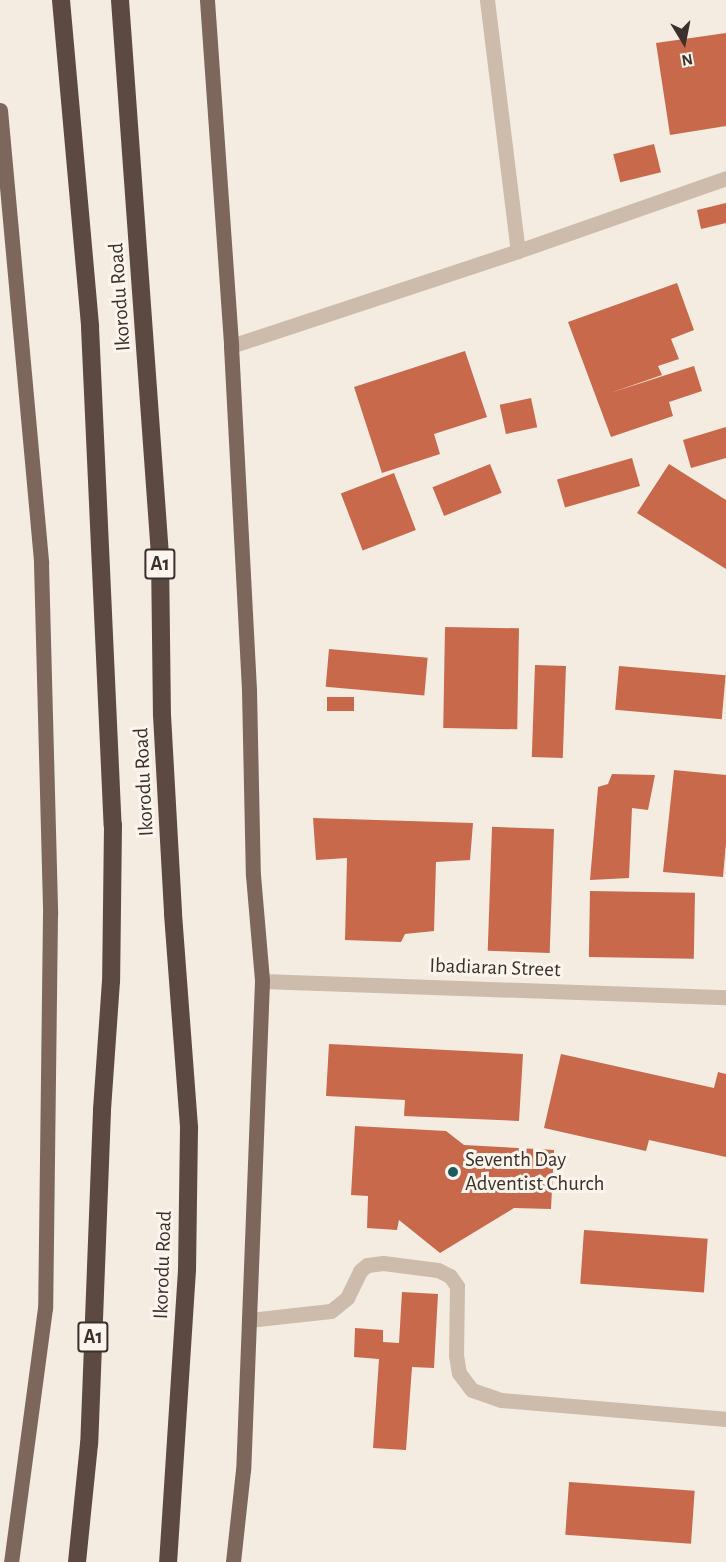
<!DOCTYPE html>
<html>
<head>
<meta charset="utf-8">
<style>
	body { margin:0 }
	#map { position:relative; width:726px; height:1562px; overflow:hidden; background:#f4ebe1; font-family:"Alegreya Sans",sans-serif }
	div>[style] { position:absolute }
	.building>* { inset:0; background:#c8694b; transform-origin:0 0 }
	.minor>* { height:15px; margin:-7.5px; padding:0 7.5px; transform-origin:7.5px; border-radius:7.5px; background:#cdbbac }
	.major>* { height:15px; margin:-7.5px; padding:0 7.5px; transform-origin:7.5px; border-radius:7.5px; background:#7d675c }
	.highway>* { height:18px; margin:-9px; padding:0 9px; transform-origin:9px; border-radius:9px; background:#5c4a42 }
	.dots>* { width:16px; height:16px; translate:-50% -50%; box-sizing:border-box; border:3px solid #fbf5ee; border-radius:50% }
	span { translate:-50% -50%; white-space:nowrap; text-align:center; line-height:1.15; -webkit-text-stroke:6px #fbf5ee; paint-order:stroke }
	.shield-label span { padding:2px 4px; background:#fbf5ee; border:2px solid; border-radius:4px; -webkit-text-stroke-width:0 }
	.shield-label { font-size:20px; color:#3b302b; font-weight:700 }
	.street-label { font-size:21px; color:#3b302b }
	.poi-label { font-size:21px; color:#3b302b }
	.left { translate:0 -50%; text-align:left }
	.north { position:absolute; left:654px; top:12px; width:60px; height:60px; -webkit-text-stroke:4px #fbf5ee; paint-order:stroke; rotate:170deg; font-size:16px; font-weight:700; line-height:24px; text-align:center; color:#3b302b }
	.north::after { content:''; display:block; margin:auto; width:21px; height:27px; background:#3b302b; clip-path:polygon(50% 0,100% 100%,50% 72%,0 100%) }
</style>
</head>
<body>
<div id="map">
	<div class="building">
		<div style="clip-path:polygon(726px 33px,726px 126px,670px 135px,656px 43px)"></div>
		<div style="left:654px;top:144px;width:29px;height:42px;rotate:76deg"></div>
		<div style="clip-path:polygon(726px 203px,726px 223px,701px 229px,697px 210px)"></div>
		<div style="clip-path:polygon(677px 283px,694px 330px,671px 339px,679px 359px,658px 366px,662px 375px,610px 393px,694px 366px,702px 391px,669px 402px,673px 416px,611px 437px,568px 322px)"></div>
		<div style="clip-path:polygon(465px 351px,487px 417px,434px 434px,440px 454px,382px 473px,354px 387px)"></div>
		<div style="left:531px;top:398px;width:30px;height:32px;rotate:78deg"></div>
		<div style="clip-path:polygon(726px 427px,726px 458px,691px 468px,683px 440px)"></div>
		<div style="left:632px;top:458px;width:29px;height:78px;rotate:74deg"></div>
		<div style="left:490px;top:464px;width:31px;height:62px;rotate:68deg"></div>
		<div style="clip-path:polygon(669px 464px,726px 500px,726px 569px,637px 513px)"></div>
		<div style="left:394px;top:473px;width:61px;height:57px;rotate:69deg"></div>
		<div style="left:445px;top:627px;width:74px;height:101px;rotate:1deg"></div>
		<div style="left:329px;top:649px;width:99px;height:38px;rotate:5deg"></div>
		<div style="left:535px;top:665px;width:31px;height:92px;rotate:2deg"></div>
		<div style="left:619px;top:666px;width:107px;height:44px;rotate:5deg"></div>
		<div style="left:327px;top:697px;width:27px;height:14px"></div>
		<div style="clip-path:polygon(674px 770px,726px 775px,726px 843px,723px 877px,663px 872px)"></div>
		<div style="clip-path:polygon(612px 774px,655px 775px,648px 810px,632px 808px,629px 878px,590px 880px,598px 787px,608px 784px)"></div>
		<div style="clip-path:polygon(313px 818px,473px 823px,470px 860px,436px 862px,434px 931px,405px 934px,401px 942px,345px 940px,347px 858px,316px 860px)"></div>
		<div style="left:554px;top:829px;width:124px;height:62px;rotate:92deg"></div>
		<div style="left:590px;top:891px;width:105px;height:66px;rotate:1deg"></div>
		<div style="clip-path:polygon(329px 1044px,523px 1054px,519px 1121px,404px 1116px,405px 1100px,326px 1096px)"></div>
		<div style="clip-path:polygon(561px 1054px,714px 1088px,718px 1072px,726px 1074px,726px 1157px,649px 1140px,646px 1151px,544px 1128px)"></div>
		<div style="clip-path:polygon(355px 1126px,446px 1131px,464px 1145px,554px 1150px,551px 1209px,514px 1208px,440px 1253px,399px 1220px,397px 1230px,367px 1228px,368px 1196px,351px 1195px)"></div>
		<div style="left:584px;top:1230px;width:124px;height:54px;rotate:4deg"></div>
		<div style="clip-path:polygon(402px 1292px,438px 1294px,434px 1368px,412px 1367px,406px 1450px,373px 1448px,379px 1359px,354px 1357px,355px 1328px,383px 1330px,383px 1342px,399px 1343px)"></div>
		<div style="left:569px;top:1482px;width:126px;height:53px;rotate:4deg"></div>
	</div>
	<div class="minor">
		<div style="left:487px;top:0;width:253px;rotate:83deg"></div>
		<div style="left:231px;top:346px;width:302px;rotate:-18.3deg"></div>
		<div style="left:518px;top:251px;width:220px;rotate:-19.3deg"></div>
		<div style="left:262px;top:981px;width:464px;rotate:2deg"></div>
		<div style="left:249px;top:1320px;width:82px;rotate:-6.3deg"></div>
		<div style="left:331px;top:1311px;width:21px;rotate:-39deg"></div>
		<div style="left:347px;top:1298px;width:30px;rotate:-64deg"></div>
		<div style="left:360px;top:1271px;width:9px;rotate:-41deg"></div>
		<div style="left:367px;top:1265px;width:16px;rotate:-7deg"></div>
		<div style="left:383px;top:1263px;width:55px;rotate:7.3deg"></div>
		<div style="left:438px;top:1270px;width:13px;rotate:27deg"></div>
		<div style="left:450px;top:1276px;width:12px;rotate:55deg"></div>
		<div style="left:457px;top:1286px;width:69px;rotate:90.8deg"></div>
		<div style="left:456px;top:1355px;width:18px;rotate:81deg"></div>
		<div style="left:459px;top:1373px;width:21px;rotate:53deg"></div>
		<div style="left:472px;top:1390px;width:31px;rotate:19deg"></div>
		<div style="left:501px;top:1400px;width:226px;rotate:4.8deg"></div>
	</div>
	<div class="major">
		<div style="left:207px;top:0;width:347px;rotate:86deg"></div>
		<div style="left:231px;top:346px;width:344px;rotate:87deg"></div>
		<div style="left:249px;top:690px;width:185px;rotate:88.8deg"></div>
		<div style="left:253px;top:875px;width:106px;rotate:85.1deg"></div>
		<div style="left:262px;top:981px;width:489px;rotate:92.2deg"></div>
		<div style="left:243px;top:1470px;width:93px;rotate:96.2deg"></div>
		<div style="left:0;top:110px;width:455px;rotate:84.8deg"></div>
		<div style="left:41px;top:563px;width:351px;rotate:88.5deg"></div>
		<div style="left:50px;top:914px;width:394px;rotate:90.7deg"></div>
		<div style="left:45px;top:1308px;width:256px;rotate:97.6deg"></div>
	</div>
	<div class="highway">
		<div style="left:61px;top:0;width:328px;rotate:84.9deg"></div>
		<div style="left:90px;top:327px;width:499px;rotate:87.4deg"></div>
		<div style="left:113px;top:825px;width:156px;rotate:90.7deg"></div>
		<div style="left:111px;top:981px;width:130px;rotate:94deg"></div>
		<div style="left:102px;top:1111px;width:333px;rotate:92.2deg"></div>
		<div style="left:89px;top:1444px;width:119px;rotate:95.8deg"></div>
		<div style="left:120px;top:0;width:556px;rotate:85.88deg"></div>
		<div style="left:160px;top:555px;width:160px;rotate:89.3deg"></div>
		<div style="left:162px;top:715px;width:199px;rotate:86.8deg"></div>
		<div style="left:173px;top:914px;width:215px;rotate:85.7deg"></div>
		<div style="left:189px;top:1128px;width:142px;rotate:90.8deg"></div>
		<div style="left:187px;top:1270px;width:293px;rotate:93.7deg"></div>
	</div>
	<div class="dots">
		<div style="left:453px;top:1172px;background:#1f5a5e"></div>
	</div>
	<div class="shield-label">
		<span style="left:160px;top:564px">A1</span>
		<span style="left:93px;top:1337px">A1</span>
	</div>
	<div class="street-label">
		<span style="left:120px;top:297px;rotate:-94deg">Ikorodu Road</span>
		<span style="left:144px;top:782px;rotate:-93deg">Ikorodu Road</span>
		<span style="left:495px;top:968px;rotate:2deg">Ibadiaran Street</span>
		<span style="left:163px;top:1265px;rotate:-88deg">Ikorodu Road</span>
	</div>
	<div class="poi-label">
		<span class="left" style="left:465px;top:1172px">Seventh Day<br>Adventist Church</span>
	</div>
	<div class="north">N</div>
</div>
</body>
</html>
